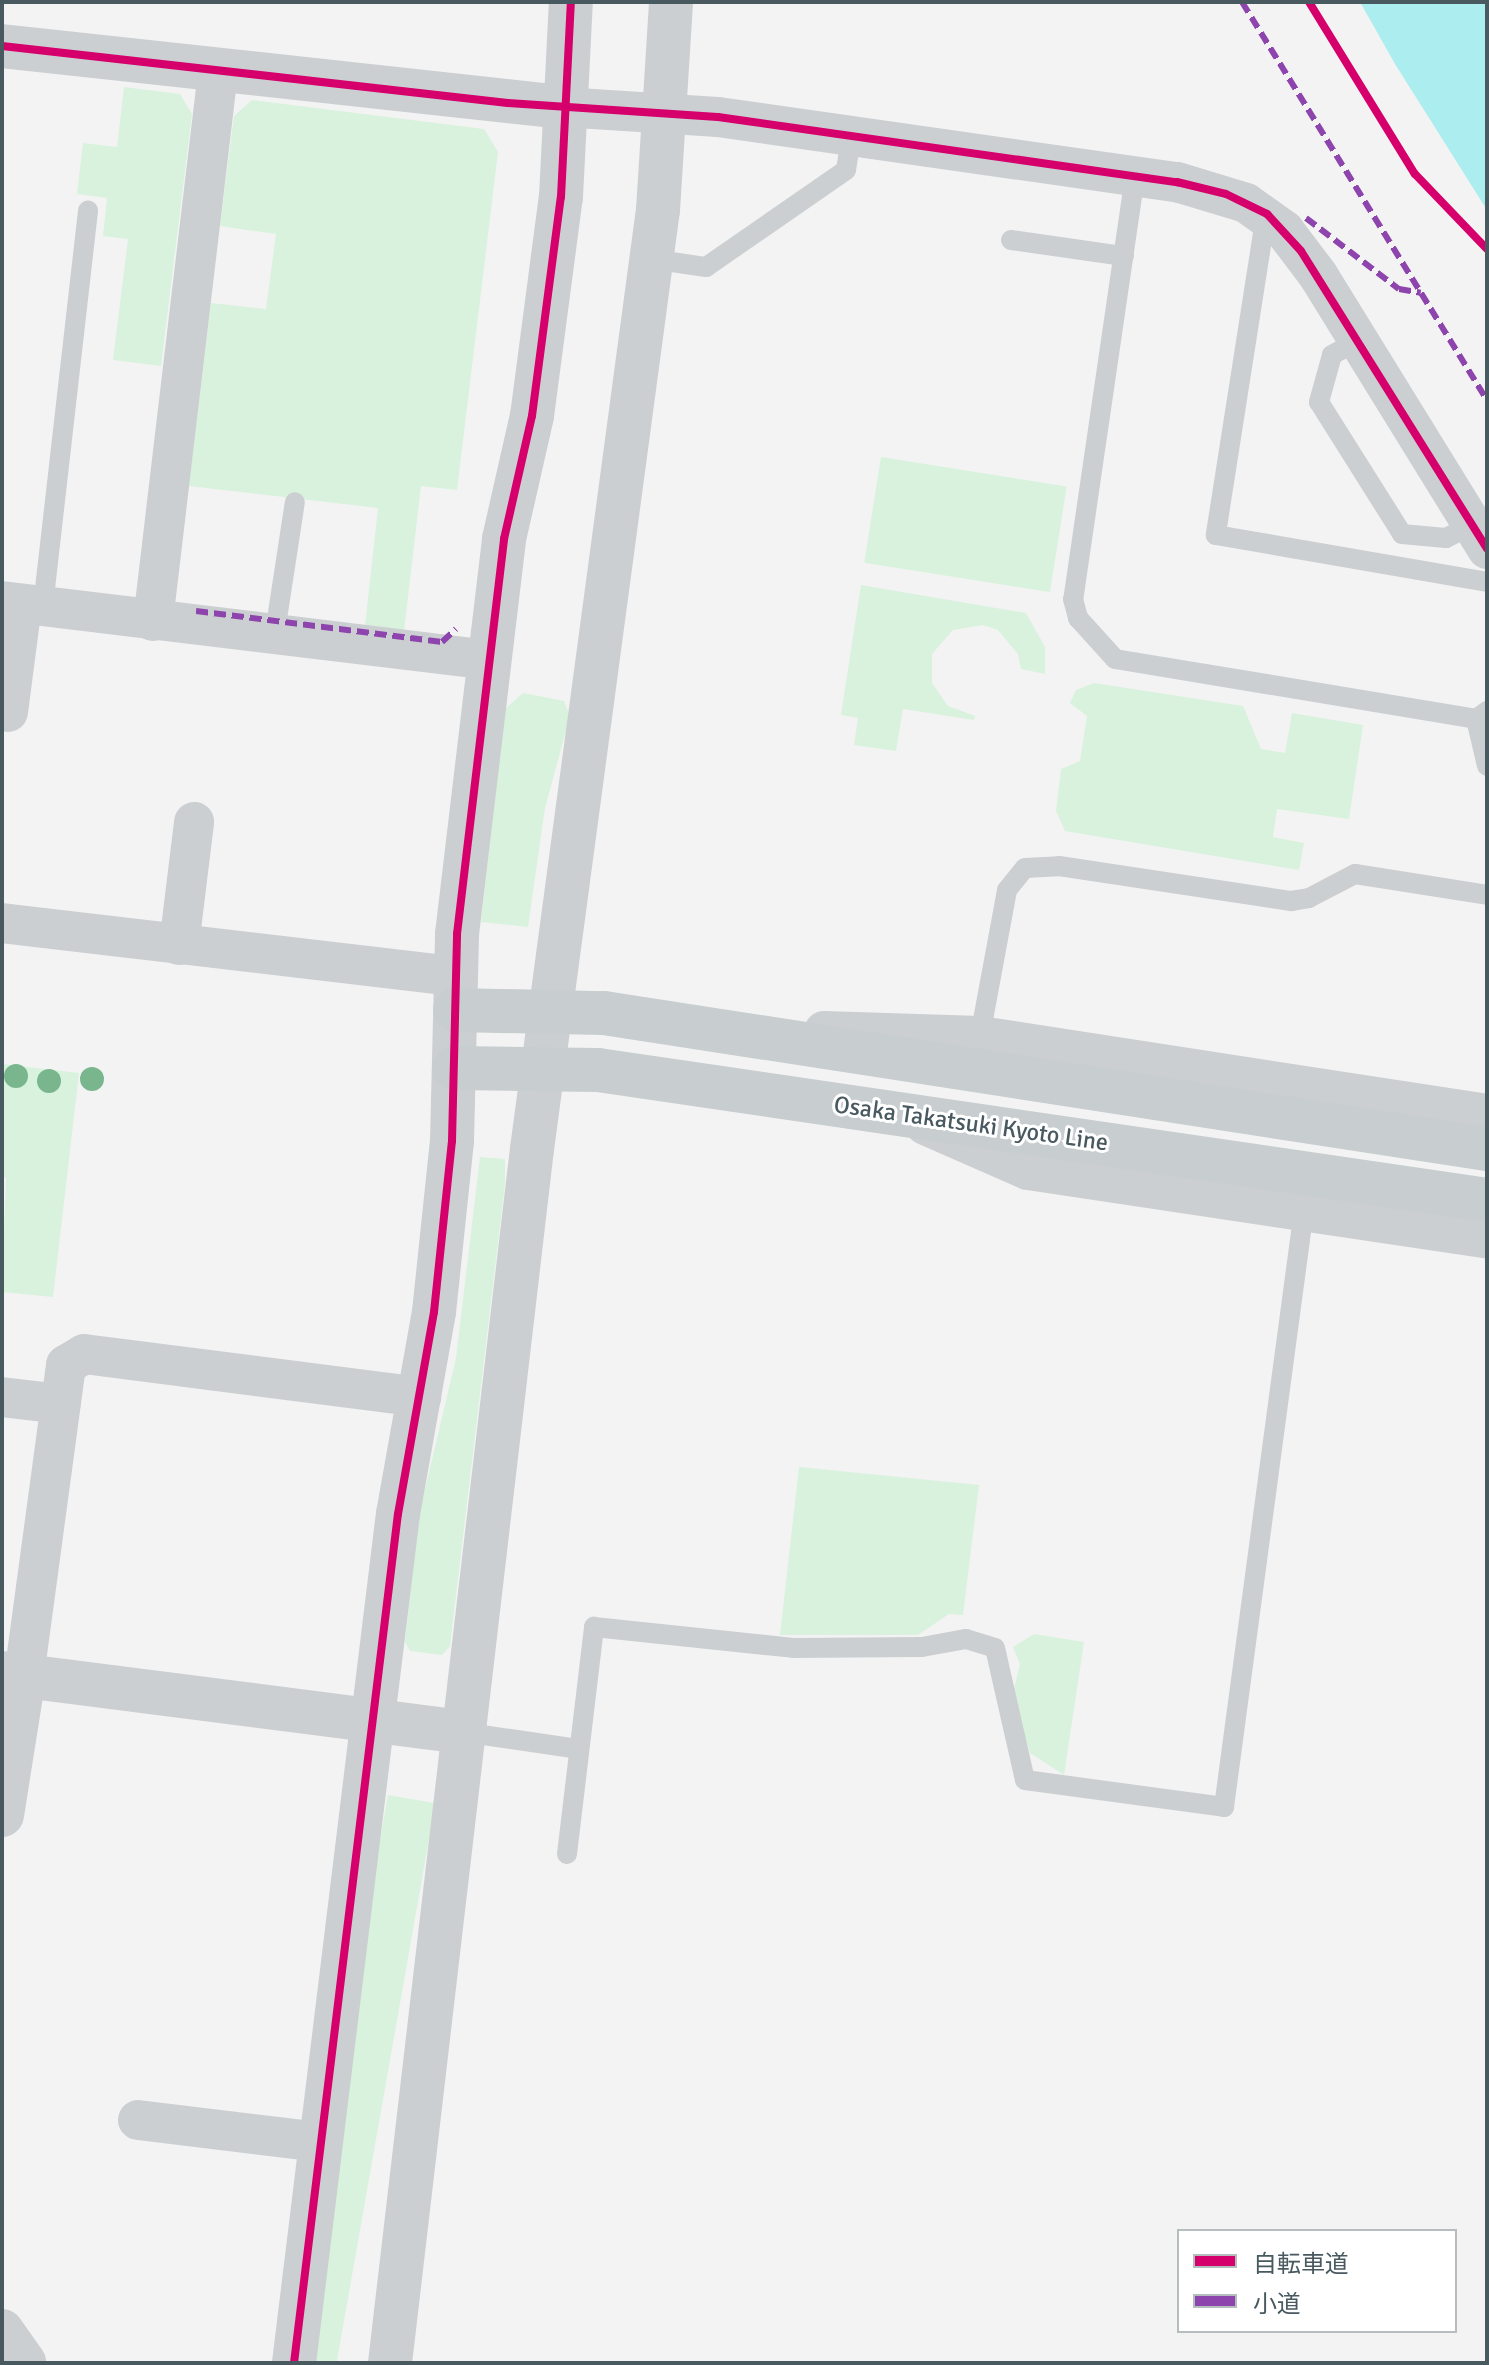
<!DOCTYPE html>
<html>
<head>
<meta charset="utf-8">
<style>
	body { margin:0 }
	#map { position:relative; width:1489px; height:2365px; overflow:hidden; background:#f3f3f3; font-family:Signika,"Noto Sans JP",sans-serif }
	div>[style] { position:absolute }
	.green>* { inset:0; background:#d8f2dd; transform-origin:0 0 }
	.water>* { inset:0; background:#acedf0 }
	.service>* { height:20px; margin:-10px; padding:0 10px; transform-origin:10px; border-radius:10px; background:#cccfd1 }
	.minor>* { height:40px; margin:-20px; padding:0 20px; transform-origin:20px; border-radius:20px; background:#cccfd1 }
	.tertiary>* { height:44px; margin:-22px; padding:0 22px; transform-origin:22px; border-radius:22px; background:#cccfd1 }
	.primary>* { height:44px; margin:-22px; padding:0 22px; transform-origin:22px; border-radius:22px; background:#c8cdcf }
	.quiet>* { height:6px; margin-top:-3px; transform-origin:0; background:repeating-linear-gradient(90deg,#8e44ad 0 12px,transparent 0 18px) }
	.cycleway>* { height:8px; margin:-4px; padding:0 4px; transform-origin:4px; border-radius:4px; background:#d6006c }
	.trees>* { width:24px; height:24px; margin:-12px; border-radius:50%; background:#79b68e }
	span { translate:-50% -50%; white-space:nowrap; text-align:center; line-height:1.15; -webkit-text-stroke:6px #fff; paint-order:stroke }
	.street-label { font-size:24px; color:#495960 }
	.frame { position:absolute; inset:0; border:4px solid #495960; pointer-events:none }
	.legend { position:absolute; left:1177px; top:2229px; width:280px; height:104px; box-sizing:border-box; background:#fff; border:2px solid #b6bdbf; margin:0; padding:10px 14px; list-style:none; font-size:24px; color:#495960 }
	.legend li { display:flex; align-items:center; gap:16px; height:40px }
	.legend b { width:40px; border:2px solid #b6bdbf }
</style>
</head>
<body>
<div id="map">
	<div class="green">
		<div style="clip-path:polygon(124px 87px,180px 94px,192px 114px,161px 366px,113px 360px,128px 239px,103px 236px,107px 198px,77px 194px,83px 143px,117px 147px)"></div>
		<div style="clip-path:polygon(252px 100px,484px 129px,498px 152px,457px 490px,421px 486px,404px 631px,365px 626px,378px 508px,189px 486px,211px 303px,266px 309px,276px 234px,220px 226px,234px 116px)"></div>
		<div style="left:881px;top:457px;width:188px;height:107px;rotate:9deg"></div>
		<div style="clip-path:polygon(861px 585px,1026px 613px,1045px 647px,1045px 674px,1021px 669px,1018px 654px,998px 630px,983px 625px,953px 630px,932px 654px,932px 683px,948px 706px,975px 716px,974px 720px,903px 709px,896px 751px,854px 745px,858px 718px,841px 715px)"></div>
		<div style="clip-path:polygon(1094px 683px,1243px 706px,1261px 749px,1285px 753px,1292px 713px,1363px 725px,1349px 819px,1277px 809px,1273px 837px,1304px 843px,1299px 870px,1065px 831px,1056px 811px,1061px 769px,1080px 761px,1087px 716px,1070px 703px,1076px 690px)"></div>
		<div style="clip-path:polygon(523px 693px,564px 701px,570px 716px,545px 808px,528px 927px,481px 922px,505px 709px)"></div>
		<div style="clip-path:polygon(2px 1064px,79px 1073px,53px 1297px,2px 1292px,6px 1178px,2px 1177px)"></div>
		<div style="clip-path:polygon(480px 1157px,505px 1159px,505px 1184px,450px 1646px,442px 1655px,410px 1651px,405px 1642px,419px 1515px,456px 1358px)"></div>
		<div style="clip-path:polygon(799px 1467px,979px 1485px,963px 1615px,949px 1614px,918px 1635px,780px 1635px)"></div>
		<div style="clip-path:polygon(1034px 1634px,1084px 1642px,1064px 1775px,1030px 1753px,1012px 1697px,1020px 1664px,1013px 1647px)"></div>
		<div style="left:388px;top:1795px;width:48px;height:572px;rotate:10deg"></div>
	</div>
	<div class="water">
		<div style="clip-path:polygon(1360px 2px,1487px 2px,1487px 210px,1395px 64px)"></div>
	</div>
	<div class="service">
		<div style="left:1135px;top:176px;width:428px;rotate:98.3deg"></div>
		<div style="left:1073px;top:599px;width:20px;rotate:75deg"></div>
		<div style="left:1078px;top:618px;width:55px;rotate:47.9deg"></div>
		<div style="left:1115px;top:659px;width:366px;rotate:9.4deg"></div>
		<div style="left:1476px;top:719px;width:14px;rotate:-36deg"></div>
		<div style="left:1266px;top:214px;width:325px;rotate:98.9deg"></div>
		<div style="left:1216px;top:535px;width:275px;rotate:9.8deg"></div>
		<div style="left:1011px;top:240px;width:114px;rotate:8.1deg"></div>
		<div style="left:651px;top:259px;width:56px;rotate:8.3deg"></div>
		<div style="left:706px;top:267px;width:170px;rotate:-34.7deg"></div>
		<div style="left:846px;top:170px;width:33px;rotate:-81deg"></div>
		<div style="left:1359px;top:340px;width:31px;rotate:151deg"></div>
		<div style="left:1332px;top:355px;width:49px;rotate:105.5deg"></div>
		<div style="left:1319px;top:402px;width:156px;rotate:57.8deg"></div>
		<div style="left:1402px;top:534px;width:44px;rotate:5.2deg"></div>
		<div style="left:1446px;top:538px;width:28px;rotate:-27deg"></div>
		<div style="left:43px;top:606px;width:398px;rotate:-83.5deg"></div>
		<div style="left:277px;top:619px;width:118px;rotate:-81.3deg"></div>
		<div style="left:1476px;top:719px;width:48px;rotate:76.8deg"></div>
		<div style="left:980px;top:1036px;width:148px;rotate:-79.5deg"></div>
		<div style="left:1007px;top:890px;width:28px;rotate:-51deg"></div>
		<div style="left:1025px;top:868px;width:34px;rotate:-3deg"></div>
		<div style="left:1059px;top:866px;width:235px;rotate:8.6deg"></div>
		<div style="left:1291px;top:901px;width:18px;rotate:-9deg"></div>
		<div style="left:1309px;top:898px;width:52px;rotate:-27.6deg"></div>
		<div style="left:1355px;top:874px;width:134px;rotate:9deg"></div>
		<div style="left:462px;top:1732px;width:117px;rotate:8.3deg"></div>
		<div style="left:567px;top:1854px;width:229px;rotate:-83.2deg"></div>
		<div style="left:594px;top:1627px;width:200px;rotate:6deg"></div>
		<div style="left:793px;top:1648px;width:129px;rotate:-0.4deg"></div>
		<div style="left:922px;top:1647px;width:45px;rotate:-10.3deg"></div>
		<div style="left:966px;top:1639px;width:30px;rotate:17deg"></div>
		<div style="left:995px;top:1648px;width:135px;rotate:77.2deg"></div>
		<div style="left:1025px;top:1780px;width:201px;rotate:7.7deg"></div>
		<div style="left:1224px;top:1807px;width:602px;rotate:-82.37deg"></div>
	</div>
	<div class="minor">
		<div style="left:562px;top:107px;width:156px;rotate:3.7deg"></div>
		<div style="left:718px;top:117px;width:464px;rotate:8.1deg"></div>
		<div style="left:1177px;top:182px;width:72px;rotate:16.9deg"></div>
		<div style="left:1246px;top:203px;width:47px;rotate:35.4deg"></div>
		<div style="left:1284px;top:230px;width:56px;rotate:52.9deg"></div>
		<div style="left:1318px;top:275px;width:322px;rotate:58.3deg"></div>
		<div style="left:2px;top:601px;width:491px;rotate:6.9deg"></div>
		<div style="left:153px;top:621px;width:553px;rotate:-83.25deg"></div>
		<div style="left:8px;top:712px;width:109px;rotate:-82.6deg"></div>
		<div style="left:2px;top:923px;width:457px;rotate:6.7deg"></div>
		<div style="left:179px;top:945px;width:124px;rotate:-83deg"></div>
		<div style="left:824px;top:1031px;width:156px;rotate:1.8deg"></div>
		<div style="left:980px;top:1036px;width:513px;rotate:8.75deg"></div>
		<div style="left:925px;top:1125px;width:112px;rotate:23.6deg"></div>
		<div style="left:1028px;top:1170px;width:464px;rotate:8.5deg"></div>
		<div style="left:2px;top:1397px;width:59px;rotate:6.8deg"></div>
		<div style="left:24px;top:1676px;width:314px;rotate:-82.3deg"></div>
		<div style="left:66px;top:1365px;width:21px;rotate:-31deg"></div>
		<div style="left:84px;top:1354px;width:340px;rotate:7.3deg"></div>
		<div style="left:138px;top:2120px;width:184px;rotate:6.9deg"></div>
	</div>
	<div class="tertiary">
		<div style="left:2px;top:46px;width:563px;rotate:6.22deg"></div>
		<div style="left:2px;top:1673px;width:464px;rotate:7.3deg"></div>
		<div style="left:2px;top:1815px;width:141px;rotate:-81deg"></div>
		<div style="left:2px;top:2331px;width:39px;rotate:55deg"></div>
		<div style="left:294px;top:2363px;width:855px;rotate:-83.02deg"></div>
		<div style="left:398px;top:1514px;width:205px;rotate:-79.9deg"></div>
		<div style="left:434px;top:1312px;width:172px;rotate:-84deg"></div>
		<div style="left:452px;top:1141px;width:207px;rotate:-88.6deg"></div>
		<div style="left:457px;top:934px;width:398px;rotate:-83.2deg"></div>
		<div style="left:504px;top:539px;width:126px;rotate:-77.2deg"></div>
		<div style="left:532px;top:416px;width:221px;rotate:-82.5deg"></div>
		<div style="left:561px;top:197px;width:195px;rotate:-87.1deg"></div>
		<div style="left:390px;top:2363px;width:1222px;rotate:-83.33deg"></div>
		<div style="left:532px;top:1149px;width:947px;rotate:-82.36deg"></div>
		<div style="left:658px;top:210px;width:208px;rotate:-86.4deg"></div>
	</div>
	<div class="primary">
		<div style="left:455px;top:1010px;width:149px;rotate:1.2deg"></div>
		<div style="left:604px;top:1013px;width:893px;rotate:8.76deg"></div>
		<div style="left:454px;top:1068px;width:144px;rotate:0.8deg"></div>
		<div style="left:598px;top:1070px;width:898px;rotate:8.32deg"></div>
	</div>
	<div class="quiet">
		<div style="left:1242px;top:2px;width:467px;rotate:58.4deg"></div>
		<div style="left:1306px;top:218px;width:117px;rotate:37.4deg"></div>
		<div style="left:1399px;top:289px;width:22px;rotate:10deg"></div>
		<div style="left:196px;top:611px;width:248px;rotate:7.2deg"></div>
		<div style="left:442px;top:642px;width:19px;rotate:-43deg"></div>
	</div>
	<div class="cycleway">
		<div style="left:1309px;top:2px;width:202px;rotate:58.4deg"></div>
		<div style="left:1415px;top:174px;width:104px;rotate:46.2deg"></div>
		<div style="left:2px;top:46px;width:509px;rotate:6.43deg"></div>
		<div style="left:508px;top:103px;width:210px;rotate:3.8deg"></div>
		<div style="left:718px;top:117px;width:464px;rotate:8.1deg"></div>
		<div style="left:1177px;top:182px;width:50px;rotate:13.8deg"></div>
		<div style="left:1226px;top:194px;width:46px;rotate:26deg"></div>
		<div style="left:1267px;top:214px;width:50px;rotate:47.4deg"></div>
		<div style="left:1301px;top:251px;width:351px;rotate:58deg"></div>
		<div style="left:294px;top:2363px;width:855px;rotate:-83.02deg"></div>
		<div style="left:398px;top:1514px;width:205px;rotate:-79.9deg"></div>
		<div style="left:434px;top:1312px;width:172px;rotate:-84deg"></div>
		<div style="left:452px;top:1141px;width:207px;rotate:-88.6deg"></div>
		<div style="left:457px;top:934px;width:398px;rotate:-83.2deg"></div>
		<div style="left:504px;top:539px;width:126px;rotate:-77.2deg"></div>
		<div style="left:532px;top:416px;width:221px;rotate:-82.5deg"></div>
		<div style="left:561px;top:197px;width:195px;rotate:-87.1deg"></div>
	</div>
	<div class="trees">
		<div style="left:16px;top:1076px"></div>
		<div style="left:92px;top:1079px"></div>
		<div style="left:49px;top:1081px"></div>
	</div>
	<div class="street-label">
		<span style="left:971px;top:1124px;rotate:8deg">Osaka Takatsuki Kyoto Line</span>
	</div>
	<div class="frame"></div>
	<ul class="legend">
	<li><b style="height:10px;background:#d6006c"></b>自転車道</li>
	<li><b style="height:10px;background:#8e44ad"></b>小道</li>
	</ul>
</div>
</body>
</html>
